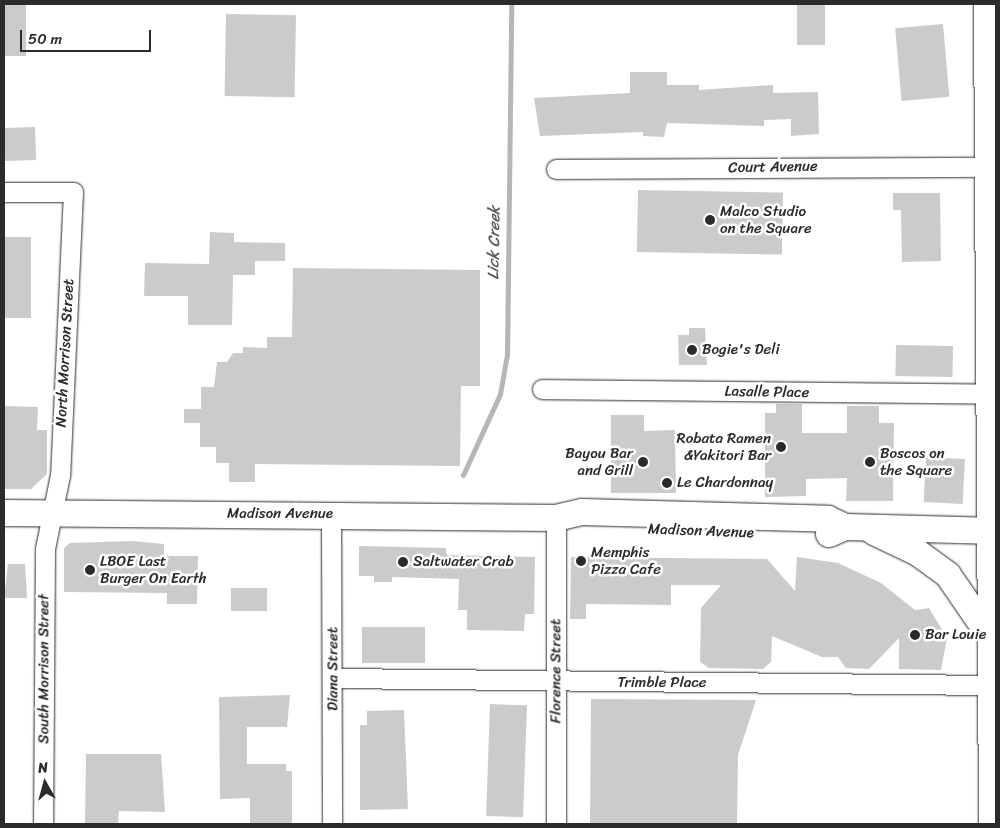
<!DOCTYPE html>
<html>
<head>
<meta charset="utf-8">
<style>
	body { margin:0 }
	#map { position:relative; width:1000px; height:828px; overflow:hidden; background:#fff; font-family:Sriracha,sans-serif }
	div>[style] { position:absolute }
	.stream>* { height:5px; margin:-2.5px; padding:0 2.5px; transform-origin:2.5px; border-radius:2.5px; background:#b6b6b6 }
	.building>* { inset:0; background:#cbcbcb; transform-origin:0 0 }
	.roads { filter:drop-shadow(0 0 1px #2b2b2b) drop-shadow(0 0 1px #2b2b2b) }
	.street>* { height:19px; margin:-9.5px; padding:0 9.5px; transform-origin:9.5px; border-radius:9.5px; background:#fff }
	.secondary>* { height:26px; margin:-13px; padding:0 13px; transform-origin:13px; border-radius:13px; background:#fff }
	.dots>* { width:14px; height:14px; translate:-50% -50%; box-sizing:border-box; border:2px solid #fff; border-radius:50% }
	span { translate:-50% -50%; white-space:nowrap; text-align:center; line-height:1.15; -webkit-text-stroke:5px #fff; paint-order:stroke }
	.street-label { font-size:15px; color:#2b2b2b }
	.poi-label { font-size:15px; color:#2b2b2b }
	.left { translate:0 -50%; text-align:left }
	.right { translate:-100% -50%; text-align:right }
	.water-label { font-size:16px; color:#5c5c5c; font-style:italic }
	.frame { position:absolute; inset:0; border:5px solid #2b2b2b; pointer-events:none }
	.north { position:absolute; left:20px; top:758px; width:50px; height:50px; -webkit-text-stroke:4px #fff; paint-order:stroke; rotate:353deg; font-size:14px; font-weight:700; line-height:20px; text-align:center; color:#2b2b2b }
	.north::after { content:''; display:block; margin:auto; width:18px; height:22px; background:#2b2b2b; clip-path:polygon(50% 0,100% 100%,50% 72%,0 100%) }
	.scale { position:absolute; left:20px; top:30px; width:131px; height:22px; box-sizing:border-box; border:2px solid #2b2b2b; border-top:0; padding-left:6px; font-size:15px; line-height:18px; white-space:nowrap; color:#2b2b2b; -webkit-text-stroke:4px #fff; paint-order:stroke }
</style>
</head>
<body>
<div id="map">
	<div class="stream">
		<div style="left:463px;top:475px;width:89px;rotate:-65.4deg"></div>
		<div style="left:500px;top:394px;width:39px;rotate:-80deg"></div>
		<div style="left:507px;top:356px;width:352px;rotate:-89.3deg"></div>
	</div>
	<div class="building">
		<div style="left:4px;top:4px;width:22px;height:52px"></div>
		<div style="left:797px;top:4px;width:28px;height:41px"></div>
		<div style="left:226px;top:14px;width:70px;height:82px;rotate:1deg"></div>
		<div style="left:943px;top:24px;width:73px;height:48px;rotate:85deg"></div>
		<div style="clip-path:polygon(630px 72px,667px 72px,667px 85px,699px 85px,699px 90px,773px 85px,773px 93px,818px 92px,819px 134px,791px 136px,791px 119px,764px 120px,764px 126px,667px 123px,664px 137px,643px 136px,643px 132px,540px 136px,534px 98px,630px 93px)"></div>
		<div style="left:35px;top:127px;width:33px;height:31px;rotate:88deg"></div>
		<div style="left:638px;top:190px;width:145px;height:62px;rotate:1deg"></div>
		<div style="clip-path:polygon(893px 193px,940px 193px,941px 261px,902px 262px,901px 210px,893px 210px)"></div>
		<div style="clip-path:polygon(210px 232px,234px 233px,234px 242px,285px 243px,285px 261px,255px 261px,255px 275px,233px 275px,232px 325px,188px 325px,188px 296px,144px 296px,145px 263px,209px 264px)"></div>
		<div style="left:4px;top:237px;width:27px;height:81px"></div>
		<div style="clip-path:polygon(293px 268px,480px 270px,480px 386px,461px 386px,460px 466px,255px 464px,255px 482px,229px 482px,229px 463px,216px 463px,216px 447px,200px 447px,200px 423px,184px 423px,184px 409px,201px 409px,201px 387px,214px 387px,217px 362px,227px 362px,233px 353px,243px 353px,243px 347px,267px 348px,267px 337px,292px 337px)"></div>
		<div style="clip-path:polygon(689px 328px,705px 328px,707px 365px,679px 365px,678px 335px,689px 335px)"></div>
		<div style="left:896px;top:345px;width:57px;height:31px;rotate:1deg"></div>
		<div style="clip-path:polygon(776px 404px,802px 404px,802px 433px,847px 433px,847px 406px,879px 406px,879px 423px,894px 423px,893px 501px,846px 501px,847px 478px,806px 479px,806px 496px,765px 497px,765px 413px,776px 413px)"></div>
		<div style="clip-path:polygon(4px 406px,38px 407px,37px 430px,47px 430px,47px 474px,31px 489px,4px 489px)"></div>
		<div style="clip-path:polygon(611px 415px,644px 415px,644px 431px,675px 430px,676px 493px,611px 493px)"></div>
		<div style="left:926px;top:457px;width:39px;height:45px;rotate:3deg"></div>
		<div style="clip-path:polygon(132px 541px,164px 544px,164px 556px,198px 556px,197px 604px,167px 604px,167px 593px,64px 592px,64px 548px,70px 543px)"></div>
		<div style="clip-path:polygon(359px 546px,446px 548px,447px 555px,535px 557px,534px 614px,525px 614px,524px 631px,467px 630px,467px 610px,458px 610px,459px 579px,392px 577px,392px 582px,374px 582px,374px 576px,359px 576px)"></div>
		<div style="clip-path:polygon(571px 557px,767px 559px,795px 591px,797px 557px,838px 563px,881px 583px,915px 610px,929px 608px,947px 638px,941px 670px,899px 669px,899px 638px,869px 669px,846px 668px,838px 657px,822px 657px,772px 636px,771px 662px,763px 669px,709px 668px,700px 662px,701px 608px,721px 585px,671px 585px,671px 605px,586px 604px,586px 619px,570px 619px)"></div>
		<div style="clip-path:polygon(8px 564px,25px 564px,27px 598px,4px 598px)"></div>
		<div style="left:231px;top:588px;width:36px;height:23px"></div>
		<div style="left:362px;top:627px;width:63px;height:36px"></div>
		<div style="clip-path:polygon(290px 695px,287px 727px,247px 727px,247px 764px,286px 764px,286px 771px,292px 771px,292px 824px,250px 824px,250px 798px,220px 799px,219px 697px)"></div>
		<div style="clip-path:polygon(591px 699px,756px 700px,738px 755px,737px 824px,590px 824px)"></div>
		<div style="left:490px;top:704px;width:37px;height:112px;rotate:2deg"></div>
		<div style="clip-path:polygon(404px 710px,408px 809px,360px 810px,360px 725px,367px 725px,367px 711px)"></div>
		<div style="clip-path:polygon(86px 754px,161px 754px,165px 812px,119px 811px,118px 824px,85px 824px)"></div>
	</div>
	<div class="roads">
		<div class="street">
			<div style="left:556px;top:169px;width:433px;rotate:-0.3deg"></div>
			<div style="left:4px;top:192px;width:69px"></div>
			<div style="left:73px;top:192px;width:283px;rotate:92.6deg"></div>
			<div style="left:60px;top:475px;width:76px;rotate:101.5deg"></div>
			<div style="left:45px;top:549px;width:275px;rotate:90.4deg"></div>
			<div style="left:542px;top:389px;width:450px;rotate:0.6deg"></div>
			<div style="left:331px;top:514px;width:310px;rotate:89.8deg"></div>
			<div style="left:556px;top:518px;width:306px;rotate:90deg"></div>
			<div style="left:334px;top:678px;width:656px;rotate:0.61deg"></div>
		</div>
		<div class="secondary">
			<div style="left:987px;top:4px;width:820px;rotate:89.65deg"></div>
			<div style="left:4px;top:513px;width:552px;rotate:0.52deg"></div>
			<div style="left:556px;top:518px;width:27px;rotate:-13deg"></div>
			<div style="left:582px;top:512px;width:246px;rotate:1.6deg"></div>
			<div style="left:828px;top:519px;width:19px;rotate:25deg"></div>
			<div style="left:874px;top:532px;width:49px;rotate:25.5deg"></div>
			<div style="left:918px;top:553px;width:37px;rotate:36deg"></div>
			<div style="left:948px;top:575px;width:74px;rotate:55.5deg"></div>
			<div style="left:829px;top:534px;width:17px;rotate:-24deg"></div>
			<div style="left:845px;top:527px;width:151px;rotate:1.5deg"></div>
		</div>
	</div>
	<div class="dots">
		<div style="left:710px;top:220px;background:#2b2b2b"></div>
		<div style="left:692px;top:350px;background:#2b2b2b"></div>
		<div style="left:781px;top:447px;background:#2b2b2b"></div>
		<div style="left:643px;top:462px;background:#2b2b2b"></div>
		<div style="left:870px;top:462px;background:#2b2b2b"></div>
		<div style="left:667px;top:483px;background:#2b2b2b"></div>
		<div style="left:581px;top:561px;background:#2b2b2b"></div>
		<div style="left:403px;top:562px;background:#2b2b2b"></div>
		<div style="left:90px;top:570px;background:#2b2b2b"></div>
		<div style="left:915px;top:635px;background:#2b2b2b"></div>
	</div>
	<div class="street-label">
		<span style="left:773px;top:167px;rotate:-1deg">Court Avenue</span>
		<span style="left:65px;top:353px;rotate:-87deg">North Morrison Street</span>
		<span style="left:767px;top:392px;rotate:1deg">Lasalle Place</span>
		<span style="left:280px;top:514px">Madison Avenue</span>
		<span style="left:701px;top:531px;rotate:2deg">Madison Avenue</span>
		<span style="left:44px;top:669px;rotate:-90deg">South Morrison Street</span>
		<span style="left:333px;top:669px;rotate:-90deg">Diana Street</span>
		<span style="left:556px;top:671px;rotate:-90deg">Florence Street</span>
		<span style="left:662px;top:683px">Trimble Place</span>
	</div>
	<div class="poi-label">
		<span class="left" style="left:720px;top:220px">Malco Studio<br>on the Square</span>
		<span class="left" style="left:702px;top:350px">Bogie's Deli</span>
		<span class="right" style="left:771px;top:447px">Robata Ramen<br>&amp;Yakitori Bar</span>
		<span class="right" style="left:633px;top:462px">Bayou Bar<br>and Grill</span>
		<span class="left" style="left:880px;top:462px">Boscos on<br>the Square</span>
		<span class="left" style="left:677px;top:483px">Le Chardonnay</span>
		<span class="left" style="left:591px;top:561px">Memphis<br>Pizza Cafe</span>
		<span class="left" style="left:100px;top:570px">LBOE Last<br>Burger On Earth</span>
		<span class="left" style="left:413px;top:562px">Saltwater Crab</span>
		<span class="left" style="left:925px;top:635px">Bar Louie</span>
	</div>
	<div class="water-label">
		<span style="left:494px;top:243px;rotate:-89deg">Lick Creek</span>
	</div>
	<div class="frame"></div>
	<div class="north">N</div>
	<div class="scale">50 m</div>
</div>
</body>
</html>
